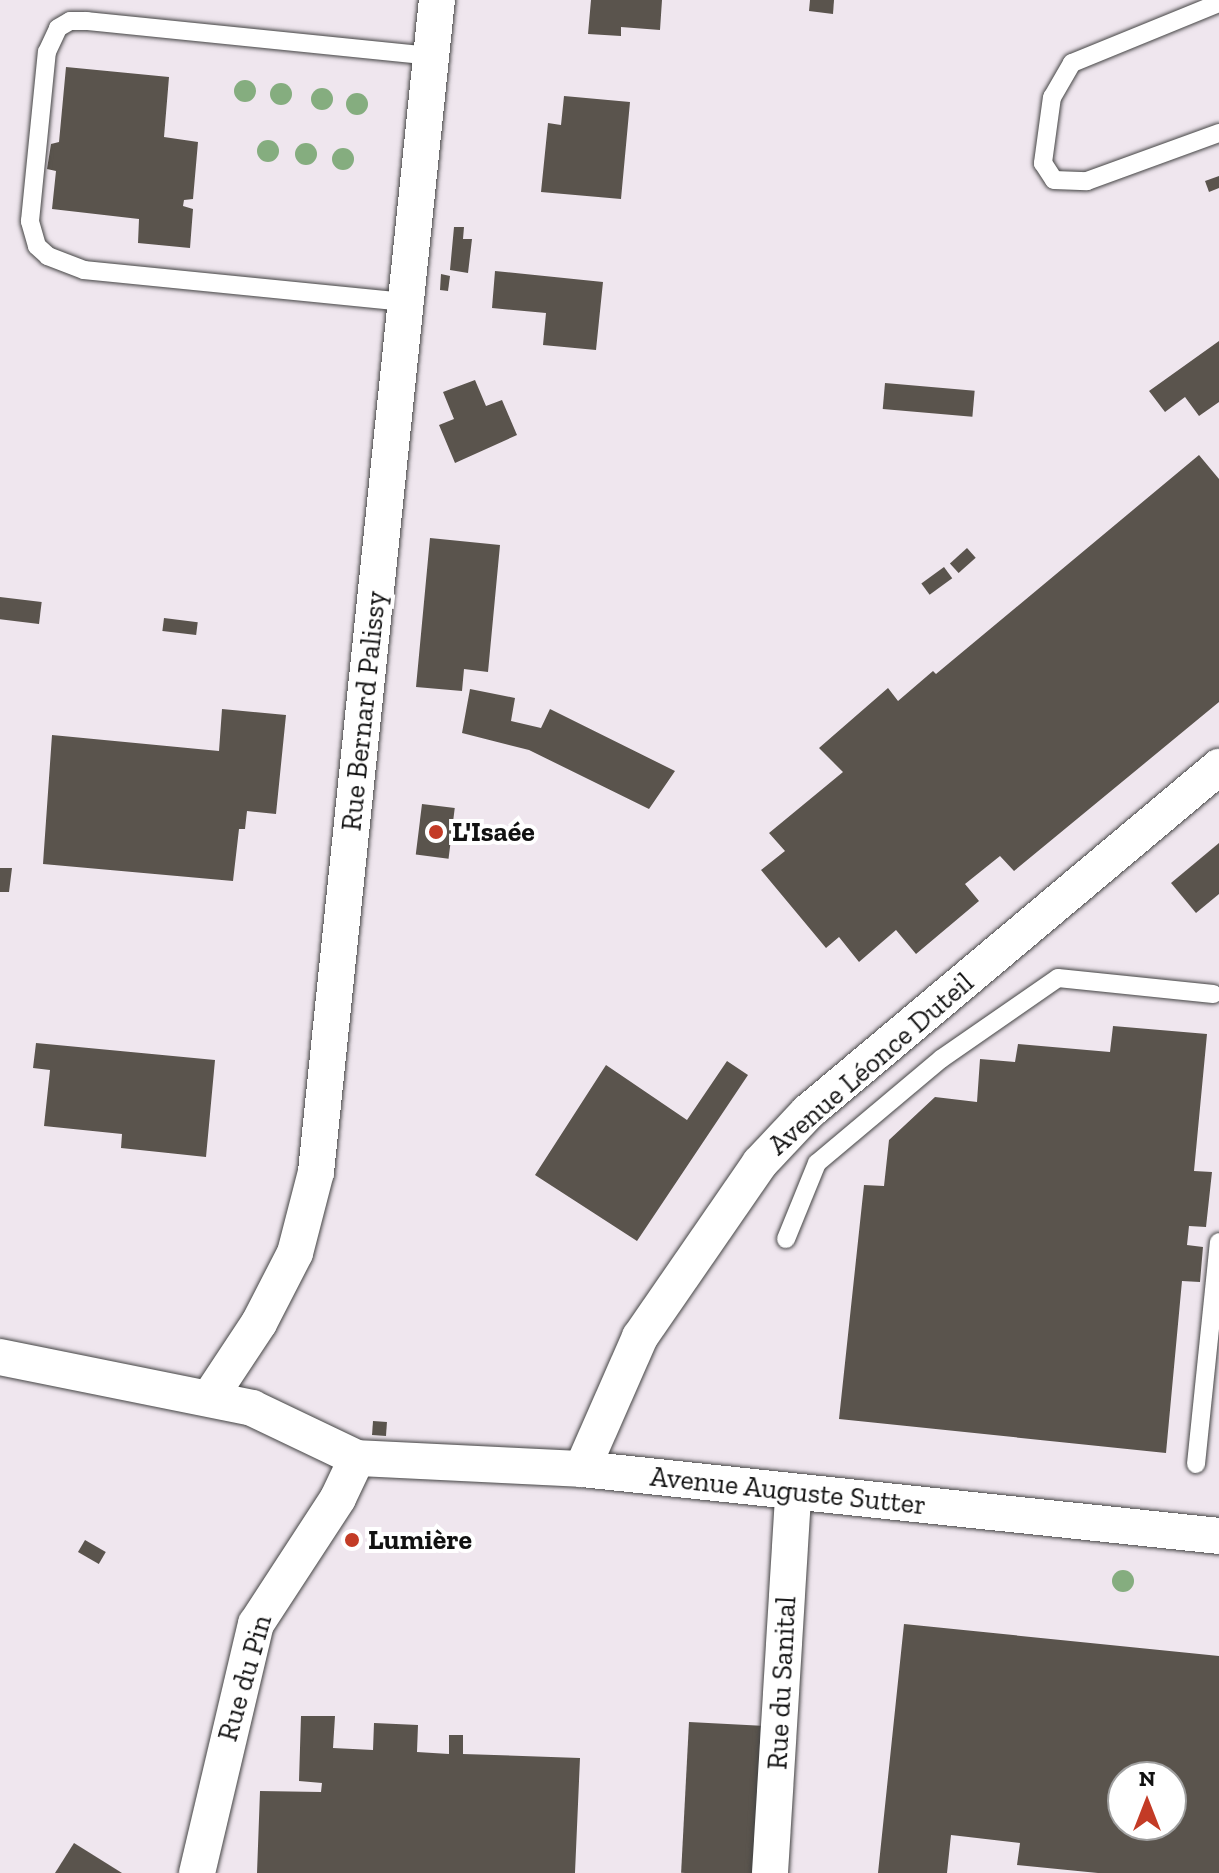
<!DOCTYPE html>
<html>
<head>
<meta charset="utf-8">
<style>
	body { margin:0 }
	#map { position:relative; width:1219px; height:1873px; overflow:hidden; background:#fffff4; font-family:"Zilla Slab",serif }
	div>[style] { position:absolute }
	.industrial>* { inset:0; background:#efe6ee }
	.building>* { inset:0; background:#5a544d; transform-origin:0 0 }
	.roads { filter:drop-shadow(0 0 2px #444) drop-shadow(0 0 2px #444) }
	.service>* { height:18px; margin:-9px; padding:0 9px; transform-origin:9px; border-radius:9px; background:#fff }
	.minor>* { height:36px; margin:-18px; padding:0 18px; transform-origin:18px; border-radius:18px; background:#fff }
	.trees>* { width:22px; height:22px; margin:-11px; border-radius:50%; background:#85ad7f }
	.dots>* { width:22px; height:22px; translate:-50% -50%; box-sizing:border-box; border:4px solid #fff; border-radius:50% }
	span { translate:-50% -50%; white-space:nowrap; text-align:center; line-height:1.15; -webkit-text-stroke:8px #fff; paint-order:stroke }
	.street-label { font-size:28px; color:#111 }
	.poi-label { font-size:28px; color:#111; font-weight:700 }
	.left { translate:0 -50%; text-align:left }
	.north { position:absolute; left:1107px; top:1761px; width:80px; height:80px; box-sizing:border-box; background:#fff; border:2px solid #a0a0a0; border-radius:50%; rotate:0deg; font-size:22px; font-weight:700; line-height:32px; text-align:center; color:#111 }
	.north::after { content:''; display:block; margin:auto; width:28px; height:36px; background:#c33b26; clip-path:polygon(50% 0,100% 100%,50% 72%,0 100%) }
</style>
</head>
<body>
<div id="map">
	<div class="industrial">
		<div style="clip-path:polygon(evenodd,0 0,1219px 0,1219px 1873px,0 1873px,0 0,1123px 1777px,1171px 1777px,1171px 1825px,1123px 1825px,1123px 1777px)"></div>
	</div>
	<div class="building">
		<div style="clip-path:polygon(591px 0,662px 0,660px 30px,621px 27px,621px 36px,588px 34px)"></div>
		<div style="clip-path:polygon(810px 0,834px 0,833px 14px,809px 11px)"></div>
		<div style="clip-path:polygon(66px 67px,169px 77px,164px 137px,198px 142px,193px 199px,184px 200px,183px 206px,193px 209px,190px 248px,138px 243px,139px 219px,52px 209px,56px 171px,47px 169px,51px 144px,59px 142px)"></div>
		<div style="clip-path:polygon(564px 96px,630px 102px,621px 199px,541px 192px,548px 123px,561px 125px)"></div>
		<div style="clip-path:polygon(1219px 176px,1219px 188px,1209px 192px,1205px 181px)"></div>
		<div style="clip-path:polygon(454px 227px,464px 227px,463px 239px,472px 239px,468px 273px,450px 270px)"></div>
		<div style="clip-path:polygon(495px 271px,603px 282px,596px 350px,543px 345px,546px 313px,492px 308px)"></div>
		<div style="clip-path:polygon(441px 274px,450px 276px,448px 291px,440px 290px)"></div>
		<div style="clip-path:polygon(1219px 341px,1219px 402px,1199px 416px,1185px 397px,1165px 412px,1149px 391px)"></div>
		<div style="clip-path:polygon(475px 380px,486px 406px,502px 400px,517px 435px,455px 463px,439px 425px,454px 419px,443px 392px)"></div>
		<div style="left:885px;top:383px;width:90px;height:26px;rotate:5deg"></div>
		<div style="clip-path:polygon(1199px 455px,1219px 479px,1219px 702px,1014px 871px,1000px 856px,965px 884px,979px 901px,916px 954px,896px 930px,859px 962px,839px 937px,826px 948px,761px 870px,785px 851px,769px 833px,843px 772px,819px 748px,888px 688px,898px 701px,933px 671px,936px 674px)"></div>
		<div style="clip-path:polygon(430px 538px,500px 545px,488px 672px,464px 669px,462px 691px,416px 687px)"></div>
		<div style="left:967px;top:548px;width:13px;height:23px;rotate:48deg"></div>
		<div style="left:944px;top:567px;width:14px;height:28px;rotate:54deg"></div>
		<div style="left:0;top:597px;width:42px;height:22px;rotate:7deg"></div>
		<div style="left:164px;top:618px;width:34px;height:13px;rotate:7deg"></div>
		<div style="clip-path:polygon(470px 689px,515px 698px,511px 721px,541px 728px,550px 709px,675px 771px,649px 809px,529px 750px,462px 733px)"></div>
		<div style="clip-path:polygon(222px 709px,286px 715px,276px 814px,247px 811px,245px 829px,239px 829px,233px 881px,43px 864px,52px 735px,219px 751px)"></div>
		<div style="left:422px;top:804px;width:33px;height:51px;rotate:7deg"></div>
		<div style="clip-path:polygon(1219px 843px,1219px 894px,1196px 913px,1171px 883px)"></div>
		<div style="clip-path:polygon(0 868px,12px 868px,9px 892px,0 892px)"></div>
		<div style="clip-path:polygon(1113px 1026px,1207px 1034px,1194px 1171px,1212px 1172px,1206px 1227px,1189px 1226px,1187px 1245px,1203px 1247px,1200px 1282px,1182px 1281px,1166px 1453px,839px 1419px,864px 1185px,884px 1186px,889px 1140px,935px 1097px,977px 1102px,980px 1059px,1015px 1062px,1018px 1044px,1110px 1052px)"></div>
		<div style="clip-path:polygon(36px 1043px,215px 1060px,206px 1157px,121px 1148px,122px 1134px,44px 1126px,50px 1070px,33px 1068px)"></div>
		<div style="clip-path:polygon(727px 1061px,748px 1075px,637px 1241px,535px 1175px,606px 1065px,687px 1120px)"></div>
		<div style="left:373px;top:1421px;width:14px;height:14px;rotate:4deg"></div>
		<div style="left:85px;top:1540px;width:24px;height:14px;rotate:30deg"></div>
		<div style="clip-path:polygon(evenodd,904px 1624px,1219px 1656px,1219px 1873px,1098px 1873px,1017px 1865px,1020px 1843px,951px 1835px,947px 1873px,878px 1873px,904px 1624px,1123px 1777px,1171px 1777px,1171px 1825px,1123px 1825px,1123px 1777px)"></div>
		<div style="clip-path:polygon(301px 1716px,335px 1716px,333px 1748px,373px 1750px,374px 1723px,418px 1725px,417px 1752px,449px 1754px,449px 1735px,463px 1735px,463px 1754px,580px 1758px,575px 1873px,257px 1873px,260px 1791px,321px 1792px,322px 1783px,299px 1781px)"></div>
		<div style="left:689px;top:1722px;width:72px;height:151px;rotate:3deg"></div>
		<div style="clip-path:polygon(74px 1843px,122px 1873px,55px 1873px)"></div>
	</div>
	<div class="roads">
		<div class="service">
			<div style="left:1219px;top:3px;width:159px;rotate:157.8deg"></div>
			<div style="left:1072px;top:63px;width:39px;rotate:120deg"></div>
			<div style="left:1052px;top:97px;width:67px;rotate:97.8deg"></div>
			<div style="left:1043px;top:163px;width:20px;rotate:57deg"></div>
			<div style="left:1054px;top:180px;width:33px;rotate:2deg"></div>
			<div style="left:1087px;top:181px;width:140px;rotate:-20deg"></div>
			<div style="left:405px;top:302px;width:323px;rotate:-174.3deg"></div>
			<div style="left:84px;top:270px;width:39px;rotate:-159deg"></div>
			<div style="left:48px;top:256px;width:15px;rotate:-138deg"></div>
			<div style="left:37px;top:246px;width:26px;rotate:-106deg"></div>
			<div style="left:30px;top:221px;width:170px;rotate:-84.3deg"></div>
			<div style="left:47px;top:52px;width:26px;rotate:-65deg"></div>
			<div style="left:58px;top:28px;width:14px;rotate:-30deg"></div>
			<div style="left:70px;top:21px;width:17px"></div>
			<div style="left:87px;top:21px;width:346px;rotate:5.8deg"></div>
			<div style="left:786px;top:1239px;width:82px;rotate:-67.8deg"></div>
			<div style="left:817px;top:1163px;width:162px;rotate:-40deg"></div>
			<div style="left:941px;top:1059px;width:142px;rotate:-34.7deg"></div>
			<div style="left:1058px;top:978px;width:156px;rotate:5.9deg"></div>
			<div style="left:1196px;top:1464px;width:223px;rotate:-84.1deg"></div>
		</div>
		<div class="minor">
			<div style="left:0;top:1357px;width:257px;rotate:11.4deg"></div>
			<div style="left:252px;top:1408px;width:116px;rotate:25.5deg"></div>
			<div style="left:357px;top:1458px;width:225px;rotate:2.8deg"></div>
			<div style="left:582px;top:1469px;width:641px;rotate:6deg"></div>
			<div style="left:210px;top:1397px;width:89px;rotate:-56.5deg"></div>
			<div style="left:259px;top:1323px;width:79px;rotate:-62.8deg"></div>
			<div style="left:295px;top:1253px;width:84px;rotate:-75.5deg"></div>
			<div style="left:316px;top:1172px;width:1178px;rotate:-84.11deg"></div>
			<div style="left:582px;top:1469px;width:144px;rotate:-66.3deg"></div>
			<div style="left:640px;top:1337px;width:211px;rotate:-55.4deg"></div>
			<div style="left:760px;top:1163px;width:70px;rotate:-46.7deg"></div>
			<div style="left:808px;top:1112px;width:537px;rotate:-40.01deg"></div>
			<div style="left:197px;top:1873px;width:256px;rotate:-76.7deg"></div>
			<div style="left:256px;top:1624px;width:150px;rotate:-56.9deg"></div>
			<div style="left:338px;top:1498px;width:44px;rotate:-64.6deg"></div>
			<div style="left:770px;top:1873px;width:381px;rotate:-86.5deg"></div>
		</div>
	</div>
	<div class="trees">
		<div style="left:245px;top:91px"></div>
		<div style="left:281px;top:94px"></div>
		<div style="left:322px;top:99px"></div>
		<div style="left:357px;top:104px"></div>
		<div style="left:268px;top:151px"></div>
		<div style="left:306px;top:154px"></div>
		<div style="left:343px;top:159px"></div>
		<div style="left:1123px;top:1581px"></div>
	</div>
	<div class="dots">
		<div style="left:436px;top:832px;background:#c33b26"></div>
		<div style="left:352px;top:1540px;background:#c33b26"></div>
	</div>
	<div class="street-label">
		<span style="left:364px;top:711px;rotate:-84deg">Rue Bernard Palissy</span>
		<span style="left:871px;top:1064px;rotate:-41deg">Avenue Léonce Duteil</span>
		<span style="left:788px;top:1491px;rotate:6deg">Avenue Auguste Sutter</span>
		<span style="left:245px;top:1678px;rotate:-74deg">Rue du Pin</span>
		<span style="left:782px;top:1683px;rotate:-87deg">Rue du Sanital</span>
	</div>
	<div class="poi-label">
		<span class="left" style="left:452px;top:832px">L'Isaée</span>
		<span class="left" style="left:368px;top:1540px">Lumière</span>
	</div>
	<div class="north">N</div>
</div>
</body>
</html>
